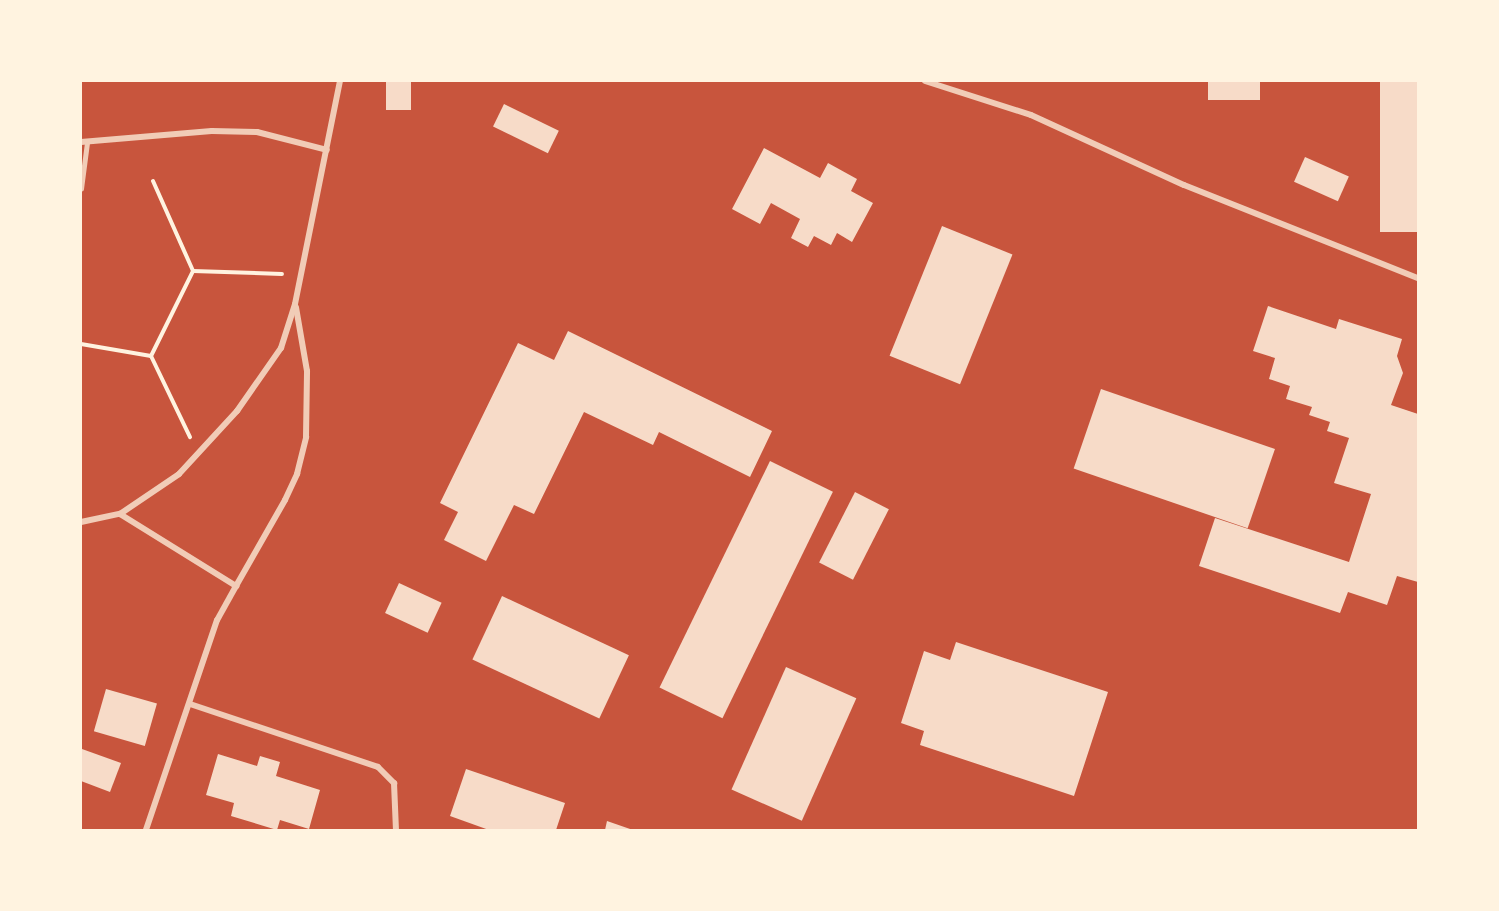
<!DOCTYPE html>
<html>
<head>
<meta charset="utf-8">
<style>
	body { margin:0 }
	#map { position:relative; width:1499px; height:911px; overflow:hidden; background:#c8553d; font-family:Overpass,sans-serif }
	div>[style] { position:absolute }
	.building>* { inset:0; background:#f7dbc8; transform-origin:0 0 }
	.path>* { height:4px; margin:-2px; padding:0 2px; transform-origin:2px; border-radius:2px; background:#fff3e0 }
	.service>* { height:4.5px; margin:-2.25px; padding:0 2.25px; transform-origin:2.25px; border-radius:2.25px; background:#f1ccb7 }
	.minor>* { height:6px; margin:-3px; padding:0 3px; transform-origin:3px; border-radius:3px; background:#f1ccb7 }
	span { translate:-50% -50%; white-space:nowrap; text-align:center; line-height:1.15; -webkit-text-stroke:4.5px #fff3e0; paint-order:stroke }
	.frame { position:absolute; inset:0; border:82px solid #fff3e0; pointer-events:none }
</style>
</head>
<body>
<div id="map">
	<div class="building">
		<div style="left:386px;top:81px;width:25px;height:29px"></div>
		<div style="left:1208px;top:81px;width:52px;height:19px"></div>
		<div style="left:1380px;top:81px;width:38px;height:151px"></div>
		<div style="left:504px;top:104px;width:61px;height:25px;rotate:26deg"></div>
		<div style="clip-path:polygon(764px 148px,820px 178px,828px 163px,857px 179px,851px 191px,873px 203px,852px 242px,837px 233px,831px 245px,814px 236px,808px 247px,791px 238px,800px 219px,771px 203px,760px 224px,732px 209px)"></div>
		<div style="left:1305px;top:157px;width:48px;height:27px;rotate:24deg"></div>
		<div style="left:942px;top:226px;width:76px;height:140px;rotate:22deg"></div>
		<div style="clip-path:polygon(1268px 306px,1336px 329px,1339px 319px,1402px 339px,1397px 356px,1403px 373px,1391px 405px,1418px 414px,1418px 582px,1397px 576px,1387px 605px,1348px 592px,1340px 613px,1199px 566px,1215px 518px,1349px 562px,1371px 494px,1334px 483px,1349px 438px,1327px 431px,1330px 422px,1309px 415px,1312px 407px,1286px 399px,1290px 386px,1269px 379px,1275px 358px,1253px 351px)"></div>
		<div style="clip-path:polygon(568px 331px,772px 431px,750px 477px,659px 432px,653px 445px,584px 412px,534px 514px,514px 505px,486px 561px,444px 540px,458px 512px,440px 503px,518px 343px,554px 360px)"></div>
		<div style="left:1101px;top:389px;width:184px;height:84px;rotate:19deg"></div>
		<div style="left:770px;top:461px;width:70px;height:252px;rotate:26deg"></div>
		<div style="left:855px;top:492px;width:38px;height:79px;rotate:27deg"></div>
		<div style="left:399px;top:583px;width:47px;height:33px;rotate:25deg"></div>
		<div style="left:502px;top:596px;width:140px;height:70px;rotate:25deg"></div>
		<div style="clip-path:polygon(956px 642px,1108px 692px,1074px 796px,920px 745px,924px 731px,901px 723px,924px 651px,950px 660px)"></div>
		<div style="left:786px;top:667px;width:77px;height:134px;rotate:24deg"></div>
		<div style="left:106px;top:689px;width:53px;height:44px;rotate:16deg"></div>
		<div style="clip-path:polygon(82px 749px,121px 763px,110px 792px,81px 781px)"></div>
		<div style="clip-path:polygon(218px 754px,257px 766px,260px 756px,280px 762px,276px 776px,320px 790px,309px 829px,280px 820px,277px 830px,231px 816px,234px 803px,206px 795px)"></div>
		<div style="clip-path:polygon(466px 769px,565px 803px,556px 830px,489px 830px,450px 816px)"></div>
		<div style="clip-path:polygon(607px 821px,633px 830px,605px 830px)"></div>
	</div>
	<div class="path">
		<div style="left:153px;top:181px;width:98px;rotate:66deg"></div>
		<div style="left:81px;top:344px;width:71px;rotate:9.7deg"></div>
		<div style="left:151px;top:356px;width:95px;rotate:-63.7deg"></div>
		<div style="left:193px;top:271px;width:89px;rotate:1.9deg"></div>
		<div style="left:151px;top:356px;width:90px;rotate:64.3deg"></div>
	</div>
	<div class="service">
		<div style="left:81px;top:189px;width:46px;rotate:-82.6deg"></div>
	</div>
	<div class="minor">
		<div style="left:925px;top:81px;width:111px;rotate:17.8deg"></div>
		<div style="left:1031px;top:115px;width:168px;rotate:24.6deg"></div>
		<div style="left:1184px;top:185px;width:252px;rotate:21.7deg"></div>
		<div style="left:81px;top:142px;width:131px;rotate:-4.8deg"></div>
		<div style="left:212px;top:131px;width:45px;rotate:1.3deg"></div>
		<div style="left:257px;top:132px;width:72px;rotate:14.4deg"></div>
		<div style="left:120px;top:514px;width:137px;rotate:31.8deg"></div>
		<div style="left:236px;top:586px;width:39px;rotate:119deg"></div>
		<div style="left:217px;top:620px;width:222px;rotate:108.7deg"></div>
		<div style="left:81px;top:522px;width:40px;rotate:-12deg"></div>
		<div style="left:120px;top:514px;width:71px;rotate:-34.1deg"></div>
		<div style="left:179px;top:474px;width:86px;rotate:-47.4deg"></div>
		<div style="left:237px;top:411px;width:77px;rotate:-55.1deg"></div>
		<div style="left:281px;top:348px;width:46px;rotate:-72.3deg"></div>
		<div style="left:295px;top:304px;width:227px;rotate:-78.6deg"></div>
		<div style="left:236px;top:586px;width:99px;rotate:-60.3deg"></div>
		<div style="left:285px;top:500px;width:29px;rotate:-65deg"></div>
		<div style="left:297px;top:474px;width:38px;rotate:-76deg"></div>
		<div style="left:306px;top:437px;width:66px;rotate:-89.1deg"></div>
		<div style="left:307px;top:371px;width:65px;rotate:-99.8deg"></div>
		<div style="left:190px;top:704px;width:198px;rotate:18.5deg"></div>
		<div style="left:378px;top:767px;width:23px;rotate:45deg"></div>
		<div style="left:394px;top:783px;width:47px;rotate:87.6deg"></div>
	</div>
	<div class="frame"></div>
</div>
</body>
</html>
